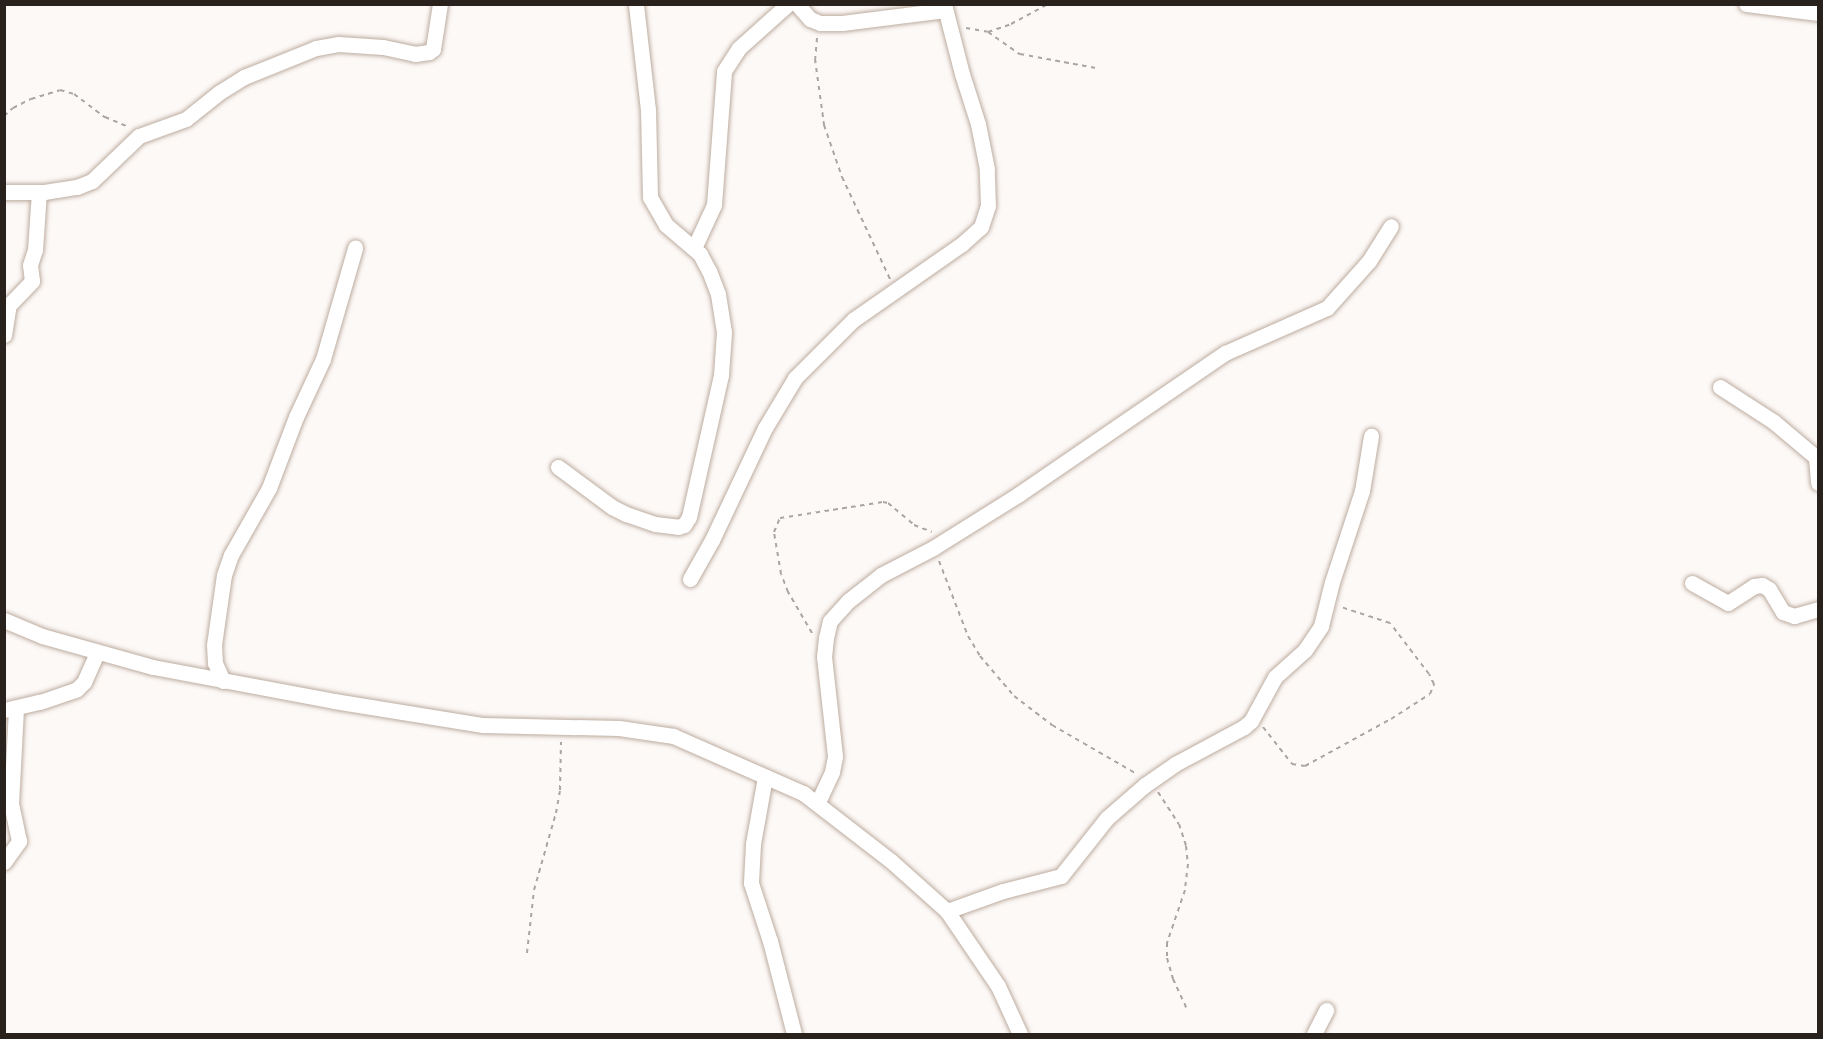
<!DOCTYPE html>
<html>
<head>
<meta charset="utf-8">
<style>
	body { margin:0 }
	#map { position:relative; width:1823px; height:1039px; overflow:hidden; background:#fdf9f7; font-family:"Titillium Web",sans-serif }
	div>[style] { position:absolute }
	.path>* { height:2px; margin-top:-1px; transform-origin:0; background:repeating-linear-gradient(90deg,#aba5a2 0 4.5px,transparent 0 9px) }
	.roads { filter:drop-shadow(0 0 2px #bdac9f) drop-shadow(0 0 2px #bdac9f) }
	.minor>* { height:15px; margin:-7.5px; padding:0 7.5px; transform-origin:7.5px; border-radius:7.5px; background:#fff }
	span { translate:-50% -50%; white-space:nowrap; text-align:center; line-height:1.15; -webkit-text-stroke:4.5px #fff; paint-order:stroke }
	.frame { position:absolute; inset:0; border:6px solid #28211c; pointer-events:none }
</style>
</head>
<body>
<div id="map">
	<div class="path">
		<div style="left:966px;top:28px;width:22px;rotate:10deg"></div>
		<div style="left:988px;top:32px;width:24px;rotate:-19deg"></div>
		<div style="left:1011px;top:24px;width:42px;rotate:-28.4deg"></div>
		<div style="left:988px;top:32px;width:39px;rotate:35deg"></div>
		<div style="left:1020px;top:54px;width:77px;rotate:10.4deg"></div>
		<div style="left:817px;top:38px;width:21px;rotate:95deg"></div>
		<div style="left:815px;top:59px;width:67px;rotate:82.2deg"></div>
		<div style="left:824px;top:125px;width:55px;rotate:70.9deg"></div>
		<div style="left:842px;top:177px;width:113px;rotate:64.8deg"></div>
		<div style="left:4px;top:116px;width:12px;rotate:-42deg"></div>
		<div style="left:13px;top:108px;width:20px;rotate:-27deg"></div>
		<div style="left:31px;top:99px;width:30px;rotate:-17deg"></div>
		<div style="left:60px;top:90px;width:15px;rotate:16deg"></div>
		<div style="left:74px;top:94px;width:39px;rotate:37deg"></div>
		<div style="left:105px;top:117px;width:26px;rotate:23deg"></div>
		<div style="left:939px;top:561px;width:80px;rotate:68.9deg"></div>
		<div style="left:968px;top:636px;width:23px;rotate:59deg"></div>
		<div style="left:980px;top:656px;width:52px;rotate:49.6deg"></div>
		<div style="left:1014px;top:696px;width:48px;rotate:37.3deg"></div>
		<div style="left:1052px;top:725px;width:96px;rotate:30deg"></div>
		<div style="left:812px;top:633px;width:48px;rotate:-120.3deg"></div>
		<div style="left:788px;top:592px;width:19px;rotate:-111deg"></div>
		<div style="left:781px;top:574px;width:43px;rotate:-99.5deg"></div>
		<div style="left:774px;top:532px;width:15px;rotate:-67deg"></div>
		<div style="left:780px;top:518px;width:104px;rotate:-8.8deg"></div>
		<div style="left:883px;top:502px;width:5px;rotate:11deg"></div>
		<div style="left:888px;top:503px;width:34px;rotate:40deg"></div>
		<div style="left:914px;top:525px;width:19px;rotate:21deg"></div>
		<div style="left:1263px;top:727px;width:47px;rotate:51.9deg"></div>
		<div style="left:1292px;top:764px;width:13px;rotate:9deg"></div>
		<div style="left:1305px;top:766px;width:98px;rotate:-28.7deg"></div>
		<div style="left:1391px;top:719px;width:46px;rotate:-32.7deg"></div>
		<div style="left:1430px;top:694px;width:11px;rotate:-68deg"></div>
		<div style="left:1434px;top:684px;width:11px;rotate:-117deg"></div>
		<div style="left:1429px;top:674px;width:64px;rotate:-127.4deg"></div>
		<div style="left:1390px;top:623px;width:52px;rotate:-161.9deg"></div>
		<div style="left:1158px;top:792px;width:38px;rotate:57deg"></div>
		<div style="left:1179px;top:824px;width:23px;rotate:72deg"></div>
		<div style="left:1186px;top:846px;width:18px;rotate:84deg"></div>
		<div style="left:1188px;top:864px;width:26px;rotate:97deg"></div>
		<div style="left:1185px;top:890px;width:56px;rotate:108.8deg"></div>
		<div style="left:1167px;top:943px;width:15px;rotate:90deg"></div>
		<div style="left:1167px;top:958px;width:22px;rotate:74deg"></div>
		<div style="left:1173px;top:979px;width:35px;rotate:65deg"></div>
		<div style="left:527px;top:953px;width:63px;rotate:-83.7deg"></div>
		<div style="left:534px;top:890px;width:80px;rotate:-74.1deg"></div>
		<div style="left:556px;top:813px;width:23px;rotate:-80deg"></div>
		<div style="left:560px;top:790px;width:48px;rotate:-88.8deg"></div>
	</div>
	<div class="roads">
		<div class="minor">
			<div style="left:797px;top:4px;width:20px;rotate:49deg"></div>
			<div style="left:810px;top:19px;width:11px;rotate:22deg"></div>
			<div style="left:820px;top:23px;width:22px"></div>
			<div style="left:842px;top:23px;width:104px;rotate:-7.2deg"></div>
			<div style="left:1746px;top:4px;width:73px;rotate:7.1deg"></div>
			<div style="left:4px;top:192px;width:40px"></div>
			<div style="left:44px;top:192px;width:33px;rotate:-9deg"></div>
			<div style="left:77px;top:187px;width:16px;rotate:-22deg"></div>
			<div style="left:92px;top:181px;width:65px;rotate:-43.8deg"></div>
			<div style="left:139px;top:136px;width:50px;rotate:-19.9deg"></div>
			<div style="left:186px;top:119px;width:43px;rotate:-38.5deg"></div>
			<div style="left:220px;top:92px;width:28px;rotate:-32deg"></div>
			<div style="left:244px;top:77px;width:78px;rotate:-21.9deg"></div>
			<div style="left:316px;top:48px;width:22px;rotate:-10deg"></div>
			<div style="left:338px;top:44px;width:45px;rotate:3.8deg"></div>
			<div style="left:383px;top:47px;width:33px;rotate:12deg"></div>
			<div style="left:415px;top:54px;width:14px;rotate:-8deg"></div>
			<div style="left:429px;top:52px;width:5px;rotate:-37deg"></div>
			<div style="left:433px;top:49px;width:46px;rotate:-81.2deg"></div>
			<div style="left:694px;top:248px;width:47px;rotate:-65.1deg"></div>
			<div style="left:714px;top:205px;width:134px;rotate:-85.7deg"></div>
			<div style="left:724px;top:71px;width:27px;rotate:-57deg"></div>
			<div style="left:739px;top:48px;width:66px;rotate:-41.9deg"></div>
			<div style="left:4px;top:335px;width:30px;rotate:-81deg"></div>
			<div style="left:9px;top:305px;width:33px;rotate:-46deg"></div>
			<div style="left:32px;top:281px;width:16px;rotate:-97deg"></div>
			<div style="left:30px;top:265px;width:16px;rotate:-72deg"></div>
			<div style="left:35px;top:250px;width:58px;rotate:-86.1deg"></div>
			<div style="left:1720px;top:387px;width:64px;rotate:32.9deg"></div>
			<div style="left:1774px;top:422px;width:57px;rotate:40.1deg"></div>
			<div style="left:1816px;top:458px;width:25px;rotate:85deg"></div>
			<div style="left:558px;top:467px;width:67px;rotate:36.5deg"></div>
			<div style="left:612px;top:507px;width:16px;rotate:27deg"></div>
			<div style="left:626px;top:514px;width:31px;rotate:19deg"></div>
			<div style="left:655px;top:524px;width:23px;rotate:7deg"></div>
			<div style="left:678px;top:527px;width:6px;rotate:-18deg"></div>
			<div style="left:684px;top:525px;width:9px;rotate:-58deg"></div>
			<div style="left:689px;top:517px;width:146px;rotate:-77.3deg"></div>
			<div style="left:721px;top:375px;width:43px;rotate:-86deg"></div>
			<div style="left:724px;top:332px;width:38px;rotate:-99deg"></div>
			<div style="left:718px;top:294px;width:25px;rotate:-111deg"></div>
			<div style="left:709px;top:271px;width:19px;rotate:-118deg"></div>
			<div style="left:700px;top:254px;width:45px;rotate:-139.5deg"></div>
			<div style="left:666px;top:225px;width:32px;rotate:-120deg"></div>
			<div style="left:650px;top:197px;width:87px;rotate:-91.3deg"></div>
			<div style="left:648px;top:110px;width:107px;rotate:-96.5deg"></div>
			<div style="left:690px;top:579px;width:45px;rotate:-60.6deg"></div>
			<div style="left:712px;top:540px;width:124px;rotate:-64.7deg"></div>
			<div style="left:765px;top:428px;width:58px;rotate:-59deg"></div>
			<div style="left:795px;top:378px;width:82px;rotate:-45deg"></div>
			<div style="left:853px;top:320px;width:133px;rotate:-34.9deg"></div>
			<div style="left:962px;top:244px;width:25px;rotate:-42deg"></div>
			<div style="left:981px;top:227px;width:22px;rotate:-72deg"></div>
			<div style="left:988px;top:206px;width:37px;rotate:-92deg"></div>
			<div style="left:987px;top:169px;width:46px;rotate:-101.3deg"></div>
			<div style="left:978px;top:124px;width:52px;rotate:-107.7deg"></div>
			<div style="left:962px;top:74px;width:72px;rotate:-104.4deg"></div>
			<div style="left:1692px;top:583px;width:41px;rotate:29.1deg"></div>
			<div style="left:1728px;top:603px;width:31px;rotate:-33deg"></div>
			<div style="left:1754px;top:586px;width:8px;rotate:-7deg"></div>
			<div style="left:1762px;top:585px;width:8px;rotate:30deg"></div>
			<div style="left:1769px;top:589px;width:27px;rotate:59deg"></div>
			<div style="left:1783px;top:612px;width:12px;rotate:20deg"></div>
			<div style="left:1794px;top:616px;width:25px;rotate:-16deg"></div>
			<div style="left:4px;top:620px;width:41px;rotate:22.8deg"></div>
			<div style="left:42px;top:636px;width:115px;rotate:15.6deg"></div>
			<div style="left:153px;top:667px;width:184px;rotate:10.6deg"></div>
			<div style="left:334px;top:701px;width:151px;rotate:9.2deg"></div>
			<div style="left:483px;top:725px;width:136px;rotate:1.3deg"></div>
			<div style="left:619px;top:728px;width:55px;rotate:8.4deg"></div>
			<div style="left:673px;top:736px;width:142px;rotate:23.7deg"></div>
			<div style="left:803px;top:793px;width:111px;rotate:37.7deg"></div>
			<div style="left:891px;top:861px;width:75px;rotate:41.8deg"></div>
			<div style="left:947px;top:911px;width:91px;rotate:55.8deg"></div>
			<div style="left:998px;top:986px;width:53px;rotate:65.4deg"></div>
			<div style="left:223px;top:681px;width:20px;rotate:-114deg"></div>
			<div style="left:215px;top:663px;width:18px;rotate:-93deg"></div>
			<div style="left:214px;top:645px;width:71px;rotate:-81.9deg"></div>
			<div style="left:224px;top:575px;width:21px;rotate:-71deg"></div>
			<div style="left:231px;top:555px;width:77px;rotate:-60.4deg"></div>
			<div style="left:269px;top:488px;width:76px;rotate:-69.2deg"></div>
			<div style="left:296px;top:417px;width:64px;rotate:-65deg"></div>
			<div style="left:323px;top:359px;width:116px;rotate:-73.9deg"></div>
			<div style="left:4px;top:710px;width:37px;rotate:-13deg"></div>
			<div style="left:40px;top:702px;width:39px;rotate:-19deg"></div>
			<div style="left:77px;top:689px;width:10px;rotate:-45deg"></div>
			<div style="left:84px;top:682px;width:32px;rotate:-66deg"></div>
			<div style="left:765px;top:777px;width:68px;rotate:100.2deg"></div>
			<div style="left:753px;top:844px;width:39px;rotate:93deg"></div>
			<div style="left:751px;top:883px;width:61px;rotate:71.9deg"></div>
			<div style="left:770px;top:941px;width:96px;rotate:75.5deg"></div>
			<div style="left:818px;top:802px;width:33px;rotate:-65deg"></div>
			<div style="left:832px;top:772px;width:16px;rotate:-79deg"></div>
			<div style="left:835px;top:756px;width:100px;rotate:-96.3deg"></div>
			<div style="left:824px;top:657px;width:19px;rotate:-84deg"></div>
			<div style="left:826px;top:638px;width:17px;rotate:-77deg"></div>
			<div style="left:830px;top:621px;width:27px;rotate:-48deg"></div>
			<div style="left:848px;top:601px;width:42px;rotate:-38.2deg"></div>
			<div style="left:881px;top:575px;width:59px;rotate:-27.4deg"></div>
			<div style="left:933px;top:548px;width:102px;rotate:-32.1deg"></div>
			<div style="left:1019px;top:494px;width:250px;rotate:-34.4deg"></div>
			<div style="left:1225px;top:353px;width:111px;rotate:-23.8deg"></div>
			<div style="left:1327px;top:308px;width:63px;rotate:-48.2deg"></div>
			<div style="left:1369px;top:261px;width:41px;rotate:-57.8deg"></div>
			<div style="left:4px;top:862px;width:26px;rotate:-54deg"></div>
			<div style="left:19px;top:841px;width:38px;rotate:-102deg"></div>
			<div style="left:11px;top:804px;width:96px;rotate:-87deg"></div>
			<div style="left:947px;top:911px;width:59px;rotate:-19.7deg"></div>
			<div style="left:1003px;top:891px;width:60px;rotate:-14.5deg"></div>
			<div style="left:1061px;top:876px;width:74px;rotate:-51.6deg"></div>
			<div style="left:1107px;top:818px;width:50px;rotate:-41deg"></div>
			<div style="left:1145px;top:785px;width:37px;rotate:-35deg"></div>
			<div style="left:1175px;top:764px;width:78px;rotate:-28.2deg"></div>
			<div style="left:1244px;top:727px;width:9px;rotate:-41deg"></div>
			<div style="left:1251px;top:721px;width:50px;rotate:-61.4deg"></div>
			<div style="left:1275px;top:677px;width:40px;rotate:-42deg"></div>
			<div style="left:1305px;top:650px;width:29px;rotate:-56deg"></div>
			<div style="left:1321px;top:626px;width:45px;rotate:-76deg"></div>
			<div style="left:1332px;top:582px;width:96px;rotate:-71.8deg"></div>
			<div style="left:1362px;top:491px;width:56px;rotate:-80.7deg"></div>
			<div style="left:1314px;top:1034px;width:27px;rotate:-63deg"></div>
		</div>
	</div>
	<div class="frame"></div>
</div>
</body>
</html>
